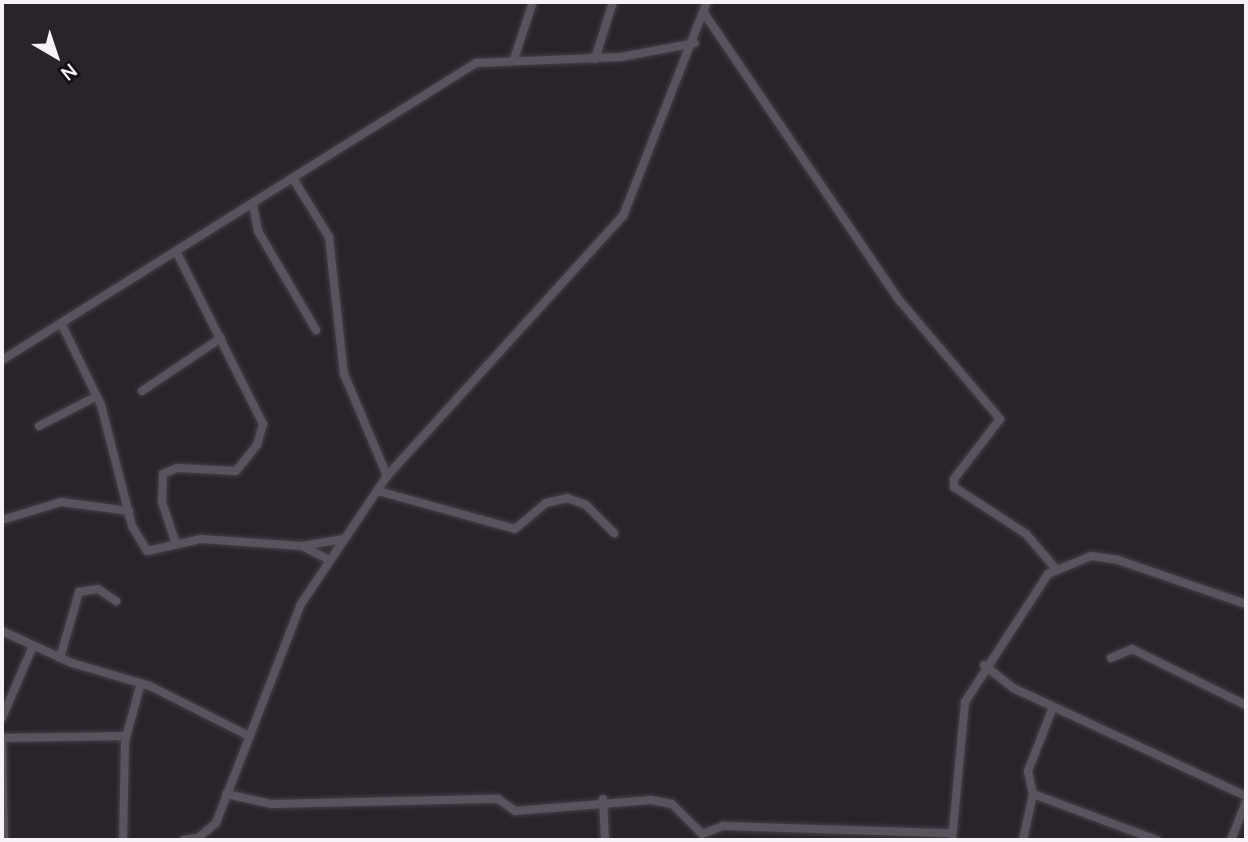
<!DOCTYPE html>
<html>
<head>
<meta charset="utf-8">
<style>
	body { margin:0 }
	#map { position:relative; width:1248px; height:842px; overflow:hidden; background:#2a232c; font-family:Manrope,sans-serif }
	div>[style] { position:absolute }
	.roads { filter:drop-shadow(0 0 2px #453f46) drop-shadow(0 0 2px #453f46) }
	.minor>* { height:8px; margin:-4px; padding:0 4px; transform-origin:4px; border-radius:4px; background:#5a525c }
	span { translate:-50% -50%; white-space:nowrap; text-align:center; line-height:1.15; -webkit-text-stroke:5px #110e12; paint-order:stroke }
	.frame { position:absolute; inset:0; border:4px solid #f7f2f8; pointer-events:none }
	.north { position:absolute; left:21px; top:21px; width:70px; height:70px; -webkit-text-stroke:5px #110e12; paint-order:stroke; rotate:141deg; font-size:19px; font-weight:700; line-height:28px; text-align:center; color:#f7f2f8 }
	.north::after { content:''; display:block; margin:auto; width:24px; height:32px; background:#f7f2f8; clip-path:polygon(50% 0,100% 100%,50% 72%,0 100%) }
</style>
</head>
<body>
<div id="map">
	<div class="roads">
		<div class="minor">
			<div style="left:704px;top:13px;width:348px;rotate:55.8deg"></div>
			<div style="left:900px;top:301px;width:155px;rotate:49.7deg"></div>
			<div style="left:1000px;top:419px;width:76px;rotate:127.5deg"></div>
			<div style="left:954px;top:479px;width:8px;rotate:90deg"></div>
			<div style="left:954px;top:487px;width:86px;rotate:33.1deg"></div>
			<div style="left:1026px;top:534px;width:46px;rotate:49.4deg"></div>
			<div style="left:514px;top:59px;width:60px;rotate:-71.6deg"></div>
			<div style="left:595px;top:59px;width:60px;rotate:-72.5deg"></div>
			<div style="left:294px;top:180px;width:67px;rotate:58.4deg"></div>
			<div style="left:329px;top:237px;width:138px;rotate:83.8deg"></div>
			<div style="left:344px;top:374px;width:111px;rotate:67.1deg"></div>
			<div style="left:253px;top:205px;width:26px;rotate:79deg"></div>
			<div style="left:258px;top:231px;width:115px;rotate:59.6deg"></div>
			<div style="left:62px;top:325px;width:89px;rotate:64deg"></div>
			<div style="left:101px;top:405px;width:125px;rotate:75.6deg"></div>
			<div style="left:132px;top:526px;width:29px;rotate:59deg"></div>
			<div style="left:147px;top:551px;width:55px;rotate:-12.5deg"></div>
			<div style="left:201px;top:539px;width:101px;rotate:4deg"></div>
			<div style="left:302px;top:546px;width:42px;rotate:-9.7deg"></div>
			<div style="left:2px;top:360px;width:559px;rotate:-32.07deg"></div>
			<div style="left:476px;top:63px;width:145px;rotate:-2.4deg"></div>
			<div style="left:621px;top:57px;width:75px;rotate:-10.7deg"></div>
			<div style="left:142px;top:391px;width:95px;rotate:-33.9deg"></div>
			<div style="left:39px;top:426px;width:65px;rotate:-27.3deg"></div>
			<div style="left:378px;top:491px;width:142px;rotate:15.5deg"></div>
			<div style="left:515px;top:529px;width:40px;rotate:-40deg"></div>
			<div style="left:546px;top:503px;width:22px;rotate:-13deg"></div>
			<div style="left:567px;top:498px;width:20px;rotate:20deg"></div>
			<div style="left:586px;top:505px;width:40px;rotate:45deg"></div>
			<div style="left:2px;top:520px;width:62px;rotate:-17deg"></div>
			<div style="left:61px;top:502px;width:69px;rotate:7.5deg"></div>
			<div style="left:176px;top:544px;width:44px;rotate:-108.4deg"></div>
			<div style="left:162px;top:502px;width:28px;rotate:-88deg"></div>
			<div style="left:163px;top:474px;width:15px;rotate:-23deg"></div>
			<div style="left:177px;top:468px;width:59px;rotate:2.9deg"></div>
			<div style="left:236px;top:471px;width:33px;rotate:-51deg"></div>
			<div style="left:257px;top:445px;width:22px;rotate:-74deg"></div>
			<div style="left:263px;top:424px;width:191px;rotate:-116.7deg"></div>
			<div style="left:304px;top:547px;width:28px;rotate:27deg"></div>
			<div style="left:2px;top:631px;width:77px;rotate:24.6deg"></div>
			<div style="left:72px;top:663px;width:81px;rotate:16.4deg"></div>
			<div style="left:150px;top:686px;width:111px;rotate:26.8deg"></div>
			<div style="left:60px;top:658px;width:69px;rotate:-73.9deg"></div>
			<div style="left:79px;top:592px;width:19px;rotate:-9deg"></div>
			<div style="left:98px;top:589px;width:22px;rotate:34deg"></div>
			<div style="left:1111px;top:658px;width:23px;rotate:-23deg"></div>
			<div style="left:1132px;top:649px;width:127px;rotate:26.2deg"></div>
			<div style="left:984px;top:665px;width:37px;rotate:38deg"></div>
			<div style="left:1013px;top:688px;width:257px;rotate:24.9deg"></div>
			<div style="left:1053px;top:707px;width:69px;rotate:111.3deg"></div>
			<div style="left:1028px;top:771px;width:24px;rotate:78deg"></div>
			<div style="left:1033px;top:794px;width:132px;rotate:20.4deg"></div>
			<div style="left:2px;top:718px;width:78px;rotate:-66.7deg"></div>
			<div style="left:2px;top:737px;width:103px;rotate:88.9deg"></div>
			<div style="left:2px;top:738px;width:123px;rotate:-0.9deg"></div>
			<div style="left:226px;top:794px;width:46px;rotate:12.5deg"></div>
			<div style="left:271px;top:804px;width:227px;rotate:-1.3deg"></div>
			<div style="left:498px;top:799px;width:21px;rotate:35deg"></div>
			<div style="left:515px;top:811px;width:136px;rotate:-4.6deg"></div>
			<div style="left:651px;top:800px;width:21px;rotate:11deg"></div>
			<div style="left:672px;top:804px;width:42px;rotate:45deg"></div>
			<div style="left:702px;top:834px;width:22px;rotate:-21deg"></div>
			<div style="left:723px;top:826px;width:228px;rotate:1.8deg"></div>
			<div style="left:603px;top:799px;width:41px;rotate:87.2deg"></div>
			<div style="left:123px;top:840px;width:99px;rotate:-88.8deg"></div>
			<div style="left:125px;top:741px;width:60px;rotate:-74.6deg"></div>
			<div style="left:184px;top:840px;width:14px;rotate:-8deg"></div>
			<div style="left:198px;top:838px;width:23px;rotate:-40deg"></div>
			<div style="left:216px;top:823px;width:235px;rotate:-68.8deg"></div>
			<div style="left:301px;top:604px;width:154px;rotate:-56.1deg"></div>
			<div style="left:387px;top:476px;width:351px;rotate:-47.8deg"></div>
			<div style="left:623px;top:216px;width:230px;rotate:-68.6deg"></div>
			<div style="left:952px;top:840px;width:139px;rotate:-84.6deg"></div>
			<div style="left:965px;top:702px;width:153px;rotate:-57deg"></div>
			<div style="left:1048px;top:574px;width:47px;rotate:-22.7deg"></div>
			<div style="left:1091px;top:556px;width:27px;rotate:8deg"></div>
			<div style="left:1118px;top:560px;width:135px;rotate:19deg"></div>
			<div style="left:1023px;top:840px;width:47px;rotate:-77.7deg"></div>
			<div style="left:1231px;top:840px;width:41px;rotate:-68.5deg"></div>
		</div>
	</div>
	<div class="frame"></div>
	<div class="north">N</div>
</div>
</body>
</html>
